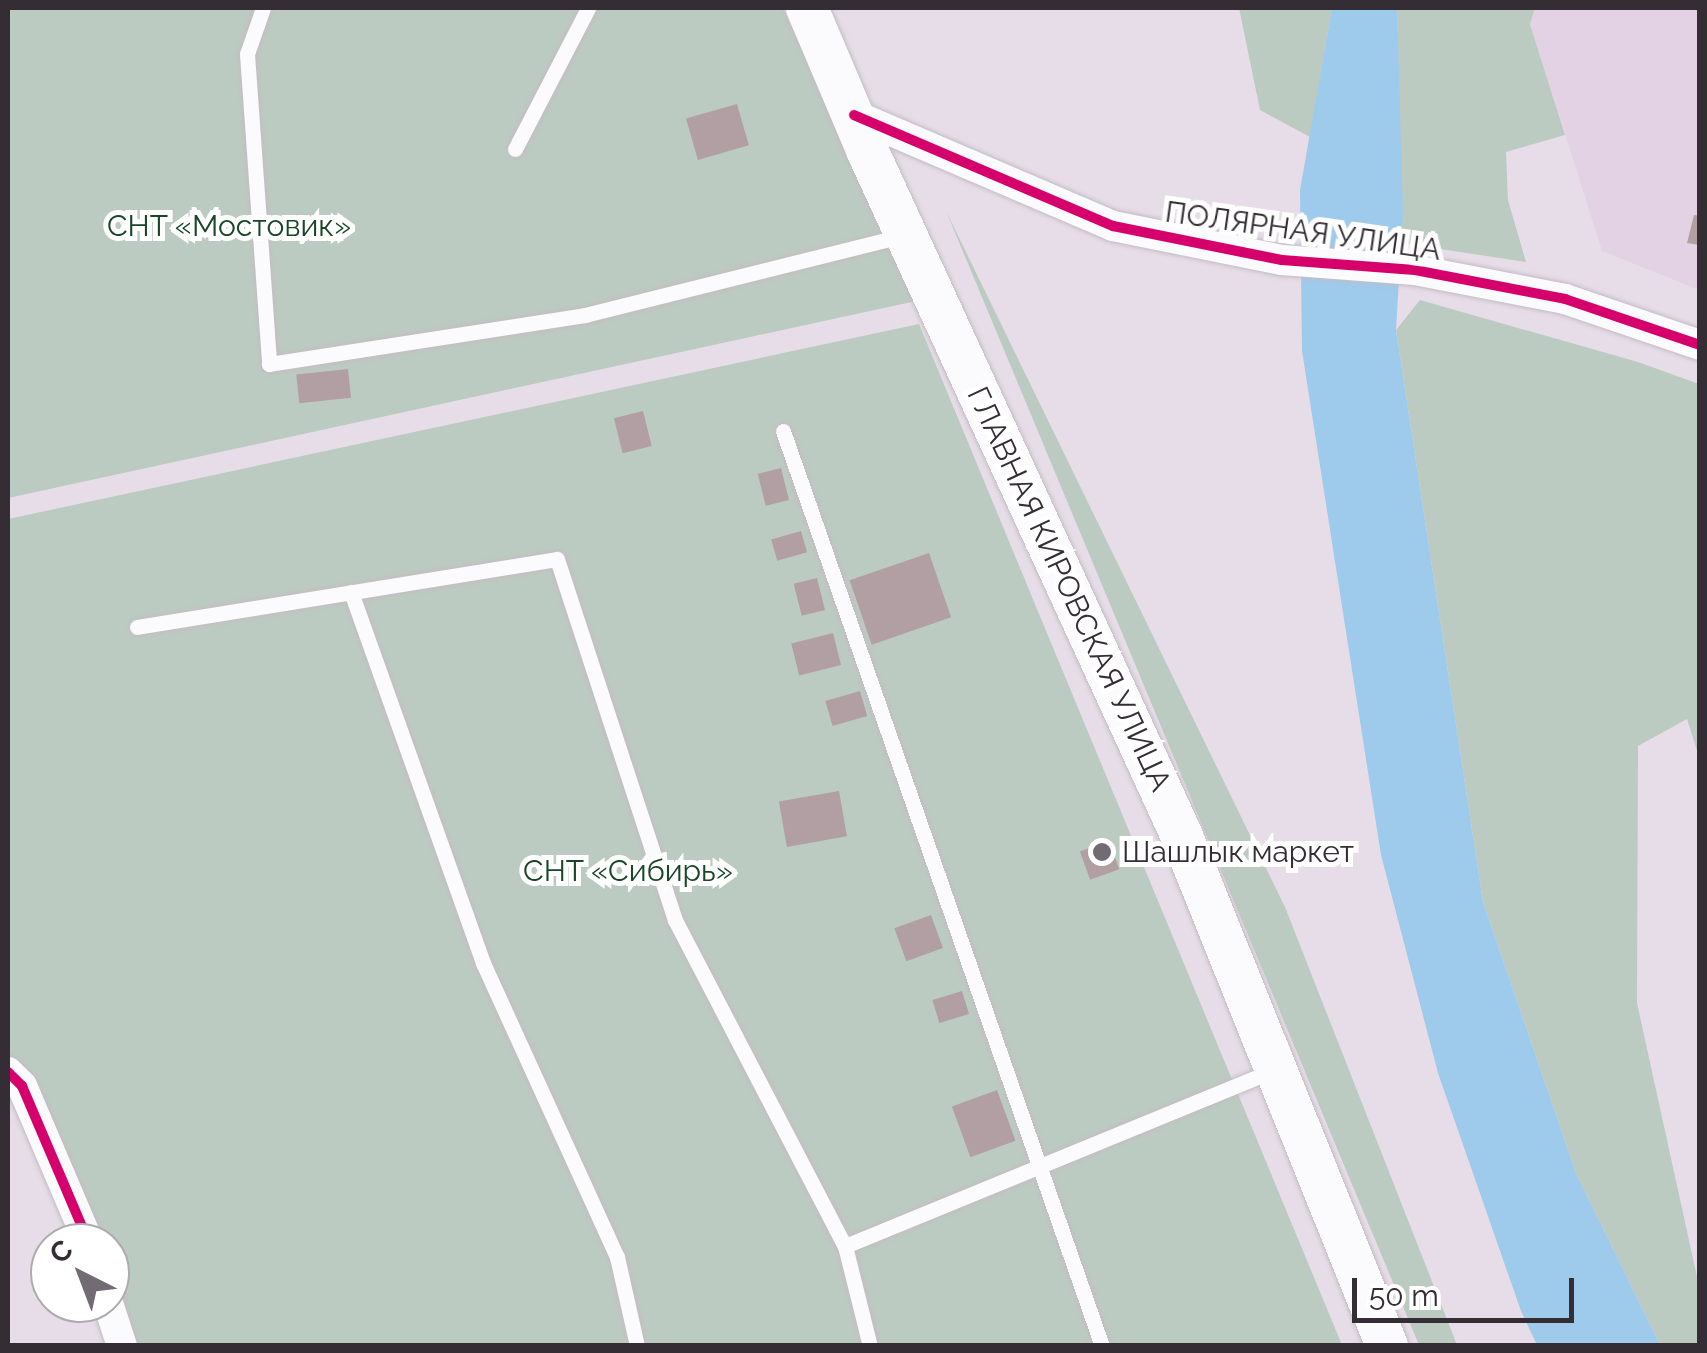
<!DOCTYPE html>
<html>
<head>
<meta charset="utf-8">
<style>
	body { margin:0 }
	#map { position:relative; width:1707px; height:1353px; overflow:hidden; background:#e7dde8; font-family:Raleway,sans-serif }
	div>[style] { position:absolute }
	.built>* { inset:0; background:#e2d2e3 }
	.green>* { inset:0; background:#bccbc1 }
	.water>* { inset:0; background:#9ecaeb }
	.building>* { inset:0; background:#b19fa3; transform-origin:0 0 }
	.roads { filter:drop-shadow(0 0 2px #c3bcc3) drop-shadow(0 0 2px #c3bcc3) }
	.service>* { height:15px; margin:-7.5px; padding:0 7.5px; transform-origin:7.5px; border-radius:7.5px; background:#fbfafc }
	.minor>* { height:30px; margin:-15px; padding:0 15px; transform-origin:15px; border-radius:15px; background:#fbfafc }
	.secondary>* { height:42px; margin:-21px; padding:0 21px; transform-origin:21px; border-radius:21px; background:#fbfafc }
	.cycleway>* { height:10px; margin:-5px; padding:0 5px; transform-origin:5px; border-radius:5px; background:#d6006c }
	.dots>* { width:28px; height:28px; translate:-50% -50%; box-sizing:border-box; border:5px solid #fff; border-radius:50% }
	span { translate:-50% -50%; white-space:nowrap; text-align:center; line-height:1.15; -webkit-text-stroke:10px #fff; paint-order:stroke }
	.park-label { font-size:30px; color:#184627 }
	.street-label { font-size:30px; color:#342d34 }
	.poi-label { font-size:30px; color:#342d34 }
	.left { translate:0 -50%; text-align:left }
	.frame { position:absolute; inset:0; border:10px solid #342d34; pointer-events:none }
	.north { position:absolute; left:30px; top:1223px; width:100px; height:100px; box-sizing:border-box; background:#fff; border:2px solid #aeabae; border-radius:50%; rotate:318deg; font-size:28px; font-weight:700; line-height:40px; text-align:center; color:#342d34 }
	.north::after { content:''; display:block; margin:auto; width:35px; height:45px; background:#736b73; clip-path:polygon(50% 0,100% 100%,50% 72%,0 100%) }
	.scale { position:absolute; left:1352px; top:1278px; width:222px; height:45px; box-sizing:border-box; border:5px solid #342d34; border-top:0; padding-left:12px; font-size:30px; line-height:35px; white-space:nowrap; color:#342d34; -webkit-text-stroke:8px #fff; paint-order:stroke }
</style>
</head>
<body>
<div id="map">
	<div class="built">
		<div style="clip-path:polygon(1535px 8px,1699px 8px,1699px 290px,1602px 251px,1530px 23px)"></div>
	</div>
	<div class="green">
		<div style="clip-path:polygon(8px 8px,783px 8px,916px 301px,8px 498px)"></div>
		<div style="clip-path:polygon(1239px 8px,1332px 8px,1310px 137px,1260px 110px)"></div>
		<div style="clip-path:polygon(1397px 8px,1535px 8px,1530px 24px,1565px 135px,1506px 152px,1508px 200px,1526px 262px,1401px 243px)"></div>
		<div style="clip-path:polygon(946px 211px,1285px 907px,1457px 1345px,1419px 1345px)"></div>
		<div style="clip-path:polygon(1420px 300px,1638px 362px,1699px 384px,1699px 757px,1687px 719px,1638px 746px,1637px 1003px,1699px 1286px,1699px 1345px,1660px 1345px,1576px 1173px,1483px 902px,1396px 330px)"></div>
		<div style="clip-path:polygon(919px 324px,1342px 1345px,119px 1345px,110px 1303px,110px 1243px,77px 1243px,8px 1072px,8px 519px)"></div>
	</div>
	<div class="water">
		<div style="clip-path:polygon(1332px 8px,1397px 8px,1403px 212px,1396px 330px,1483px 902px,1576px 1173px,1660px 1345px,1537px 1345px,1521px 1311px,1438px 1073px,1381px 855px,1302px 351px,1300px 190px)"></div>
	</div>
	<div class="building">
		<div style="left:737px;top:104px;width:43px;height:53px;rotate:74deg"></div>
		<div style="clip-path:polygon(1694px 215px,1700px 216px,1700px 245px,1687px 243px)"></div>
		<div style="left:348px;top:369px;width:29px;height:52px;rotate:84deg"></div>
		<div style="left:643px;top:411px;width:36px;height:30px;rotate:76deg"></div>
		<div style="left:781px;top:468px;width:33px;height:24px;rotate:76deg"></div>
		<div style="left:801px;top:531px;width:22px;height:31px;rotate:74deg"></div>
		<div style="left:929px;top:553px;width:68px;height:84px;rotate:71deg"></div>
		<div style="left:817px;top:578px;width:33px;height:24px;rotate:76deg"></div>
		<div style="left:833px;top:633px;width:33px;height:43px;rotate:76deg"></div>
		<div style="left:860px;top:691px;width:26px;height:36px;rotate:74deg"></div>
		<div style="left:839px;top:791px;width:46px;height:61px;rotate:80deg"></div>
		<div style="left:1109px;top:841px;width:30px;height:31px;rotate:70deg"></div>
		<div style="left:931px;top:915px;width:35px;height:39px;rotate:70deg"></div>
		<div style="left:962px;top:991px;width:24px;height:31px;rotate:73deg"></div>
		<div style="left:997px;top:1090px;width:54px;height:48px;rotate:70deg"></div>
	</div>
	<div class="roads">
		<div class="service">
			<div style="left:263px;top:8px;width:49px;rotate:109.2deg"></div>
			<div style="left:247px;top:54px;width:311px;rotate:85.9deg"></div>
			<div style="left:269px;top:364px;width:320px;rotate:-8.8deg"></div>
			<div style="left:585px;top:315px;width:326px;rotate:-14deg"></div>
			<div style="left:515px;top:149px;width:159px;rotate:-62.6deg"></div>
			<div style="left:783px;top:431px;width:969px;rotate:70.78deg"></div>
			<div style="left:351px;top:592px;width:394px;rotate:70.4deg"></div>
			<div style="left:483px;top:963px;width:323px;rotate:65.5deg"></div>
			<div style="left:617px;top:1257px;width:91px;rotate:77.3deg"></div>
			<div style="left:137px;top:627px;width:425px;rotate:-9.2deg"></div>
			<div style="left:557px;top:559px;width:380px;rotate:71.9deg"></div>
			<div style="left:675px;top:920px;width:368px;rotate:62.5deg"></div>
			<div style="left:845px;top:1246px;width:103px;rotate:76deg"></div>
			<div style="left:845px;top:1246px;width:461px;rotate:-22.3deg"></div>
		</div>
		<div class="minor">
			<div style="left:854px;top:115px;width:282px;rotate:23.2deg"></div>
			<div style="left:1113px;top:226px;width:172px;rotate:11.4deg"></div>
			<div style="left:1282px;top:260px;width:133px;rotate:4.3deg"></div>
			<div style="left:1415px;top:270px;width:153px;rotate:10.9deg"></div>
			<div style="left:1565px;top:299px;width:143px;rotate:18.8deg"></div>
			<div style="left:8px;top:1072px;width:20px;rotate:45deg"></div>
			<div style="left:22px;top:1086px;width:171px;rotate:66.9deg"></div>
			<div style="left:108px;top:1303px;width:45px;rotate:72deg"></div>
		</div>
		<div class="secondary">
			<div style="left:807px;top:8px;width:156px;rotate:67deg"></div>
			<div style="left:868px;top:152px;width:750px;rotate:65.35deg"></div>
			<div style="left:1181px;top:834px;width:552px;rotate:68.08deg"></div>
		</div>
	</div>
	<div class="cycleway">
		<div style="left:854px;top:115px;width:282px;rotate:23.2deg"></div>
		<div style="left:1113px;top:226px;width:172px;rotate:11.4deg"></div>
		<div style="left:1282px;top:260px;width:133px;rotate:4.3deg"></div>
		<div style="left:1415px;top:270px;width:153px;rotate:10.9deg"></div>
		<div style="left:1565px;top:299px;width:143px;rotate:18.8deg"></div>
		<div style="left:8px;top:1072px;width:20px;rotate:45deg"></div>
		<div style="left:22px;top:1086px;width:171px;rotate:66.9deg"></div>
	</div>
	<div class="dots">
		<div style="left:1102px;top:852px;background:#736b73"></div>
	</div>
	<div class="park-label">
		<span style="left:229px;top:226px">СНТ «Мостовик»</span>
		<span style="left:628px;top:871px">СНТ «Сибирь»</span>
	</div>
	<div class="street-label">
		<span style="left:1303px;top:231px;rotate:8deg">ПОЛЯРНАЯ УЛИЦА</span>
		<span style="left:1069px;top:589px;rotate:65deg">ГЛАВНАЯ КИРОВСКАЯ УЛИЦА</span>
	</div>
	<div class="poi-label">
		<span class="left" style="left:1122px;top:852px">Шашлык маркет</span>
	</div>
	<div class="frame"></div>
	<div class="north">С</div>
	<div class="scale">50 m</div>
</div>
</body>
</html>
